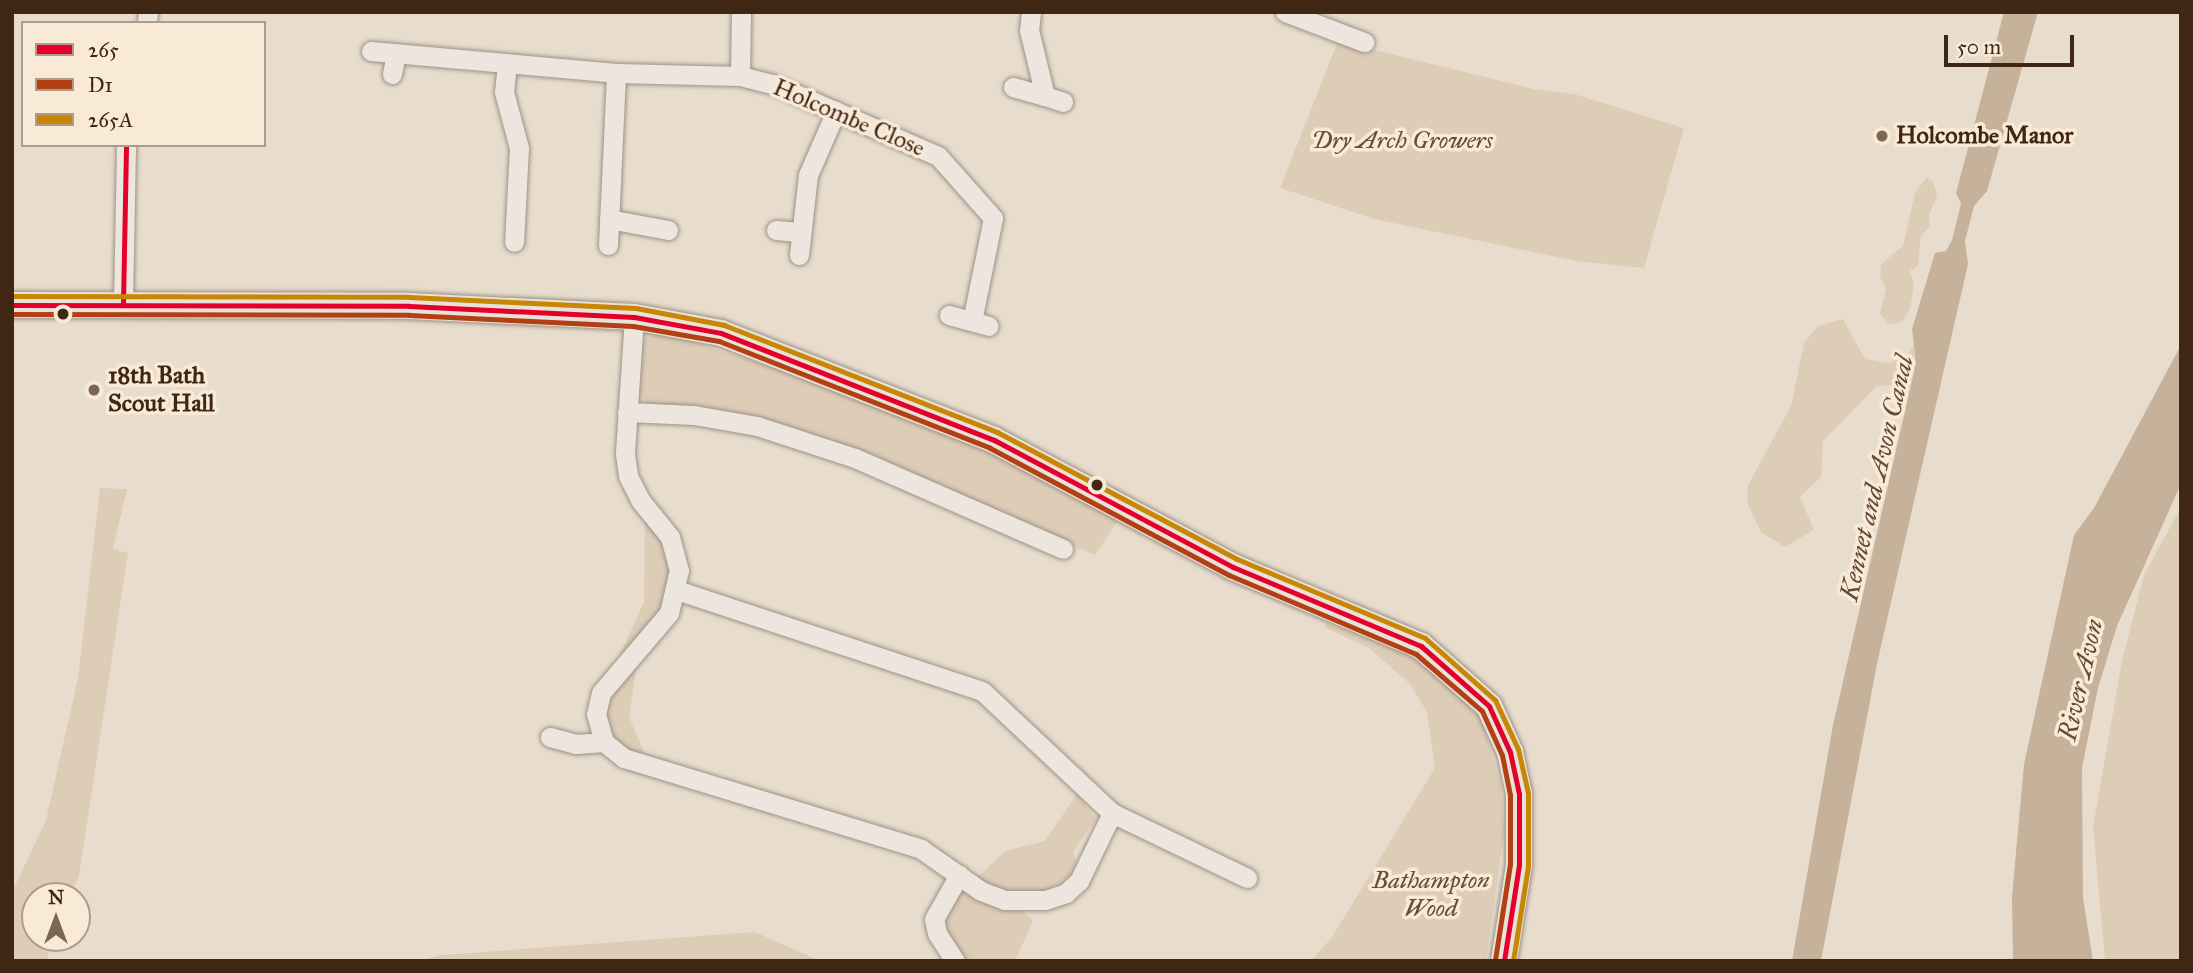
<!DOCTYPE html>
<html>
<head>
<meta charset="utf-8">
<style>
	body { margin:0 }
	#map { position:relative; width:2193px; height:973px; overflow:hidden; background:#e8ddcd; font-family:"IM FELL Great Primer",serif }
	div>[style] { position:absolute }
	.green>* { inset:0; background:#decdb6 }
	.water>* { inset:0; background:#c6b29b }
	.roads { filter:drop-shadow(0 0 2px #9c9287) drop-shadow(0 0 2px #9c9287) }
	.minor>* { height:19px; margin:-9.5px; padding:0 9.5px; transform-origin:9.5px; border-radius:9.5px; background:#ece6df }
	.highway>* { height:26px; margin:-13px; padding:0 13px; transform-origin:13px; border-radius:13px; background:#e9e2d9 }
	.bus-1>* { height:5px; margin:-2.5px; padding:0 2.5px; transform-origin:2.5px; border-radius:2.5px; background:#e4002b }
	.bus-2>* { height:5px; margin:-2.5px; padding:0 2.5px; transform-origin:2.5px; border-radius:2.5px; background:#b34014 }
	.bus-3>* { height:5px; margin:-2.5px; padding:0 2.5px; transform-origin:2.5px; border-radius:2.5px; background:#c98605 }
	.dots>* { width:19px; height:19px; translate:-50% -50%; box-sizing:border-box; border:4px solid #f8ead7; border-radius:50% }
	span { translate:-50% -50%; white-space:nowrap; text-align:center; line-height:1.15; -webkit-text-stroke:7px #f8ead7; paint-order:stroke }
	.street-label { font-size:24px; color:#402713 }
	.poi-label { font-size:24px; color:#402713; font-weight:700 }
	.left { translate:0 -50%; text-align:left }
	.park-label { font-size:24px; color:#654d37; font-style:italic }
	.water-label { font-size:26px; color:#644b36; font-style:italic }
	.frame { position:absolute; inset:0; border:14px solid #402713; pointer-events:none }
	.legend { position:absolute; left:21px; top:21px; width:245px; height:126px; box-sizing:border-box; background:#f8ead7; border:2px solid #ae9c89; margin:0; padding:9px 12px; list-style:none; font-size:21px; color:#402713 }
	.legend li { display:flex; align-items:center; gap:14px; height:35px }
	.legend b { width:35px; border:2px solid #ae9c89 }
	.north { position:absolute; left:21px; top:882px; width:70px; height:70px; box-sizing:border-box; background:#f8ead7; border:2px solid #ae9c89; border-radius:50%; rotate:0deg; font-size:19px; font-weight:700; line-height:28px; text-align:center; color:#402713 }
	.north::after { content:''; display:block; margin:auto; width:24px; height:32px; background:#7b6754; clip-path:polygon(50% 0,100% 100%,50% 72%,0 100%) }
	.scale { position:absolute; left:1944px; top:35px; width:130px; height:32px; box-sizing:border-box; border:4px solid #402713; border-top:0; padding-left:9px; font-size:21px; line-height:24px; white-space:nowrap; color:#402713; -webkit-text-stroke:5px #f8ead7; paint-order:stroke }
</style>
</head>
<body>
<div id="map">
	<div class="green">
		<div style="clip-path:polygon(1338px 41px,1534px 89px,1574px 94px,1684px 128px,1644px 268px,1577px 261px,1374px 219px,1280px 188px)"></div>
		<div style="clip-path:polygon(1926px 178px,1933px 181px,1937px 195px,1929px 215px,1930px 227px,1921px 236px,1918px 266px,1910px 271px,1914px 285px,1910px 309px,1902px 321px,1890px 325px,1880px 314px,1886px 288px,1880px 278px,1881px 264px,1903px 246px,1915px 193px)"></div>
		<div style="clip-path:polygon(1843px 319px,1865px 359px,1889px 363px,1905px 357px,1913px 346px,1916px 363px,1907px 398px,1890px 385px,1876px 387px,1823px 441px,1821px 477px,1800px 497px,1814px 530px,1785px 547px,1761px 532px,1747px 503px,1748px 485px,1791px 406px,1804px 343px,1818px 326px)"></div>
		<div style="clip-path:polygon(665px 333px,870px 399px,1015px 459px,1119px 519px,1095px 555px,854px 452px,649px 406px,637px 391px,640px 349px,647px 337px)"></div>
		<div style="clip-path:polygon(100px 488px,127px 489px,113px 549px,128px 553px,79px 876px,70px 896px,35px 896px,35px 938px,51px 938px,47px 961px,12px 961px,12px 892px,46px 820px,78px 678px)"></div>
		<div style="clip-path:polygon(2181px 507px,2181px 961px,2105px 961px,2093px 827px,2122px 661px,2144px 575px)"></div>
		<div style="clip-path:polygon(645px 518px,664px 543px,672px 573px,661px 614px,620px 655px,644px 602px)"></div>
		<div style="clip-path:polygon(1326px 623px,1405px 653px,1464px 696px,1482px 721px,1501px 785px,1504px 833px,1486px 961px,1311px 961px,1332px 937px,1435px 768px,1427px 712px,1410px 684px,1369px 648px,1326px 628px)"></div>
		<div style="clip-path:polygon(637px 664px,629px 717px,645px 754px,636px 758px,612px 738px,605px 722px,609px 693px)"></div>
		<div style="clip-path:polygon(1077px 794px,1096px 819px,1073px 852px,1076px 861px,1072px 874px,1046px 892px,1027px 895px,993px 888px,977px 878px,1005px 851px,1045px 841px)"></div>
		<div style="clip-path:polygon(963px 889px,988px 905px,1020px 909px,1033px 921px,1015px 961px,965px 961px,948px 939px,944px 911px)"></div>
		<div style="clip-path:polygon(755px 932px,820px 961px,419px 961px,441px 955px)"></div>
	</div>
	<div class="water">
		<div style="clip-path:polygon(2004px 12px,2038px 12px,1987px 191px,1974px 206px,1965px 241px,1968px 264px,1877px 664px,1821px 961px,1792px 961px,1833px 725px,1916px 363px,1912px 329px,1935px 253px,1946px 251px,1952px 240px,1961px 204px,1956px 193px)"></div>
		<div style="clip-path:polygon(2181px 345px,2181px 484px,2117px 626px,2098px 688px,2082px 768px,2083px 898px,2093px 961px,2013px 961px,2012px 896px,2024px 764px,2074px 535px,2094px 508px)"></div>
	</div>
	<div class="roads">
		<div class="minor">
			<div style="left:1031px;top:12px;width:18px;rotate:96deg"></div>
			<div style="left:1029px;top:30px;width:68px;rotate:76.4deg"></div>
			<div style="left:1045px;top:96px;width:19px;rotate:18deg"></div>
			<div style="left:1285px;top:12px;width:85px;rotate:20.8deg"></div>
			<div style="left:147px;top:23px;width:11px;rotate:-85deg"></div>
			<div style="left:371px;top:51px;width:246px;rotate:5.1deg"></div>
			<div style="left:616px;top:73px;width:124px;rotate:1.4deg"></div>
			<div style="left:740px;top:76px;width:64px;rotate:-89.1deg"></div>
			<div style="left:507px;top:64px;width:28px;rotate:96deg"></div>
			<div style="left:504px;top:92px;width:58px;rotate:75deg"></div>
			<div style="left:519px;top:148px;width:94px;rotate:93deg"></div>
			<div style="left:392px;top:74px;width:21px;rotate:-79deg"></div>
			<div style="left:740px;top:76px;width:34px;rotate:14deg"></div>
			<div style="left:773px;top:84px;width:180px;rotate:23.6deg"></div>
			<div style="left:938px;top:156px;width:83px;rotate:48.4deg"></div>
			<div style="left:993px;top:218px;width:105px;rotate:101.5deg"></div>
			<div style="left:1013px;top:87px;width:33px;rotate:16deg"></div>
			<div style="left:609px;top:219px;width:60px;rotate:10.6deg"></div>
			<div style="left:776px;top:230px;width:25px;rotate:5deg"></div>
			<div style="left:608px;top:245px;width:172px;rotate:-87.3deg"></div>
			<div style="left:799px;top:255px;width:81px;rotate:-83.6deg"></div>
			<div style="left:808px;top:175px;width:70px;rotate:-66.4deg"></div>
			<div style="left:123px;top:304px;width:159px;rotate:-88.9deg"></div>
			<div style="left:949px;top:315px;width:41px;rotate:15.4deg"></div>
			<div style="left:634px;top:317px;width:137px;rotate:93.8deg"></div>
			<div style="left:625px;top:454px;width:22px;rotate:82deg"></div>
			<div style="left:628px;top:476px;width:27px;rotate:63deg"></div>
			<div style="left:640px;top:500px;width:48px;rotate:51deg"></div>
			<div style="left:670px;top:537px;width:34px;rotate:75deg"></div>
			<div style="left:679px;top:570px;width:44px;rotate:103.1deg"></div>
			<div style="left:669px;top:613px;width:105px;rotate:130.4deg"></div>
			<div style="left:601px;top:693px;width:22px;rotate:103deg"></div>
			<div style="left:596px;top:714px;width:29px;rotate:74deg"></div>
			<div style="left:604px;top:742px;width:26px;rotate:39deg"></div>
			<div style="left:624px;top:758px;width:311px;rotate:17deg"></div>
			<div style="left:921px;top:849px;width:73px;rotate:35deg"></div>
			<div style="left:981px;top:891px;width:25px;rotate:21deg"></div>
			<div style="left:1004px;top:900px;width:41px"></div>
			<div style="left:1045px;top:900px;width:22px;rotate:-18deg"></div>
			<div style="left:1066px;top:893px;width:18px;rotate:-43deg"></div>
			<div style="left:1079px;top:881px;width:76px;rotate:-64.1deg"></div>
			<div style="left:1112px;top:813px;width:178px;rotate:-136.8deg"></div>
			<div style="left:982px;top:691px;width:321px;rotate:-161.7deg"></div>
			<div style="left:627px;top:412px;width:67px;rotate:2.6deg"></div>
			<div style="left:694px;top:415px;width:64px;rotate:9.9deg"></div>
			<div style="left:757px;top:426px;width:103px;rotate:18.1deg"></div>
			<div style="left:855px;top:458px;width:227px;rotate:23.6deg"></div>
			<div style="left:550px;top:737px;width:27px;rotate:15deg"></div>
			<div style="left:576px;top:744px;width:28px;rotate:-4deg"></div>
			<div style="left:1112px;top:813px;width:150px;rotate:25.7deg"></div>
			<div style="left:955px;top:961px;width:33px;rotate:-123deg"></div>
			<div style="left:937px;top:933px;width:14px;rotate:-102deg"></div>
			<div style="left:934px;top:919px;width:51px;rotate:-60.4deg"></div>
		</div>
		<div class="highway">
			<div style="left:12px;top:305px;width:397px;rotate:0.1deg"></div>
			<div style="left:409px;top:306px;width:225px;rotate:2.8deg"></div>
			<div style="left:634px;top:317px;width:88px;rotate:10.4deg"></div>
			<div style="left:721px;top:333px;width:293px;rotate:21.4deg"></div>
			<div style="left:994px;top:440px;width:271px;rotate:28deg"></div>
			<div style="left:1233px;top:567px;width:204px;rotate:22.8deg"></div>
			<div style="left:1421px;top:646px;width:91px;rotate:41.4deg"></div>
			<div style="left:1489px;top:706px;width:51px;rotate:65.5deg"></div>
			<div style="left:1510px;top:752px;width:43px;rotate:77.9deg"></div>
			<div style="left:1519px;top:794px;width:71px;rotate:90deg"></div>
			<div style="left:1519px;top:865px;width:97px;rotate:98.9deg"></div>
		</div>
	</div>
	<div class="bus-1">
		<div style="left:123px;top:304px;width:159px;rotate:-88.9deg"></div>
		<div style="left:12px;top:305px;width:397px;rotate:0.1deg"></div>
		<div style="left:409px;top:306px;width:225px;rotate:2.8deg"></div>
		<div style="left:634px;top:317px;width:88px;rotate:10.4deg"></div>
		<div style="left:721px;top:333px;width:293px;rotate:21.4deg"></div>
		<div style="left:994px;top:440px;width:271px;rotate:28deg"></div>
		<div style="left:1233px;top:567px;width:204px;rotate:22.8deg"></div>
		<div style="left:1421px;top:646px;width:91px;rotate:41.4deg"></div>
		<div style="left:1489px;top:706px;width:51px;rotate:65.5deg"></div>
		<div style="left:1510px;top:752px;width:43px;rotate:77.9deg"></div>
		<div style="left:1519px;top:794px;width:71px;rotate:90deg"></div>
		<div style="left:1519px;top:865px;width:97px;rotate:98.9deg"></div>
	</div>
	<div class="bus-2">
		<div style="left:12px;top:314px;width:397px;rotate:0.1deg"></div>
		<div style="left:409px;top:315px;width:224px;rotate:2.8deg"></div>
		<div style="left:633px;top:326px;width:87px;rotate:9.9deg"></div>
		<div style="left:719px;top:341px;width:291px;rotate:21.5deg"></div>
		<div style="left:990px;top:448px;width:271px;rotate:28deg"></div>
		<div style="left:1229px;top:575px;width:203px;rotate:22.9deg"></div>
		<div style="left:1416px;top:654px;width:87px;rotate:40.8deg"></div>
		<div style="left:1482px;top:711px;width:48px;rotate:65.6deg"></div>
		<div style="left:1502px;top:755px;width:41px;rotate:78.7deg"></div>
		<div style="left:1510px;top:795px;width:69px;rotate:90deg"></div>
		<div style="left:1510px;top:864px;width:97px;rotate:98.9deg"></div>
	</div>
	<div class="bus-3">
		<div style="left:12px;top:296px;width:397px;rotate:0.1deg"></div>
		<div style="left:409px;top:297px;width:227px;rotate:2.8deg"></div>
		<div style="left:636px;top:308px;width:90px;rotate:10.9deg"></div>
		<div style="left:724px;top:325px;width:293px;rotate:21.4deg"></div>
		<div style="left:997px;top:432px;width:272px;rotate:27.9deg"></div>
		<div style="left:1237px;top:559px;width:204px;rotate:22.8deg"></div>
		<div style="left:1425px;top:638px;width:94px;rotate:41.5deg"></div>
		<div style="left:1495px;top:700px;width:54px;rotate:64.9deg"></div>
		<div style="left:1518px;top:749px;width:45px;rotate:77.2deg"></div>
		<div style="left:1528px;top:793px;width:73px;rotate:90deg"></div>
		<div style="left:1528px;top:866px;width:96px;rotate:99deg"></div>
	</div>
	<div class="dots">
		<div style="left:1882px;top:136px;background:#7b6754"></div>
		<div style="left:63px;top:314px;background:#402713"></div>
		<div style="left:94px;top:390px;background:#7b6754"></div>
		<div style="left:1097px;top:485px;background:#402713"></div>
	</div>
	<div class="street-label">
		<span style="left:849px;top:118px;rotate:23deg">Holcombe Close</span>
	</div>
	<div class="poi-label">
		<span class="left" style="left:1896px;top:136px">Holcombe Manor</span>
		<span class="left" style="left:108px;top:390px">18th Bath<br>Scout Hall</span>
	</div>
	<div class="park-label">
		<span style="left:1402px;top:141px">Dry Arch Growers</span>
		<span style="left:1431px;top:895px">Bathampton<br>Wood</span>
	</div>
	<div class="water-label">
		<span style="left:1877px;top:478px;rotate:-77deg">Kennet and Avon Canal</span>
		<span style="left:2081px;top:680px;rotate:-77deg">River Avon</span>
	</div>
	<div class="frame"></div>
	<ul class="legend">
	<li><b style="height:9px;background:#e4002b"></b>265</li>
	<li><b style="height:9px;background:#b34014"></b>D1</li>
	<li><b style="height:9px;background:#c98605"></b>265A</li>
	</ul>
	<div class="north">N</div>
	<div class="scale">50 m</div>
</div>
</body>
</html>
